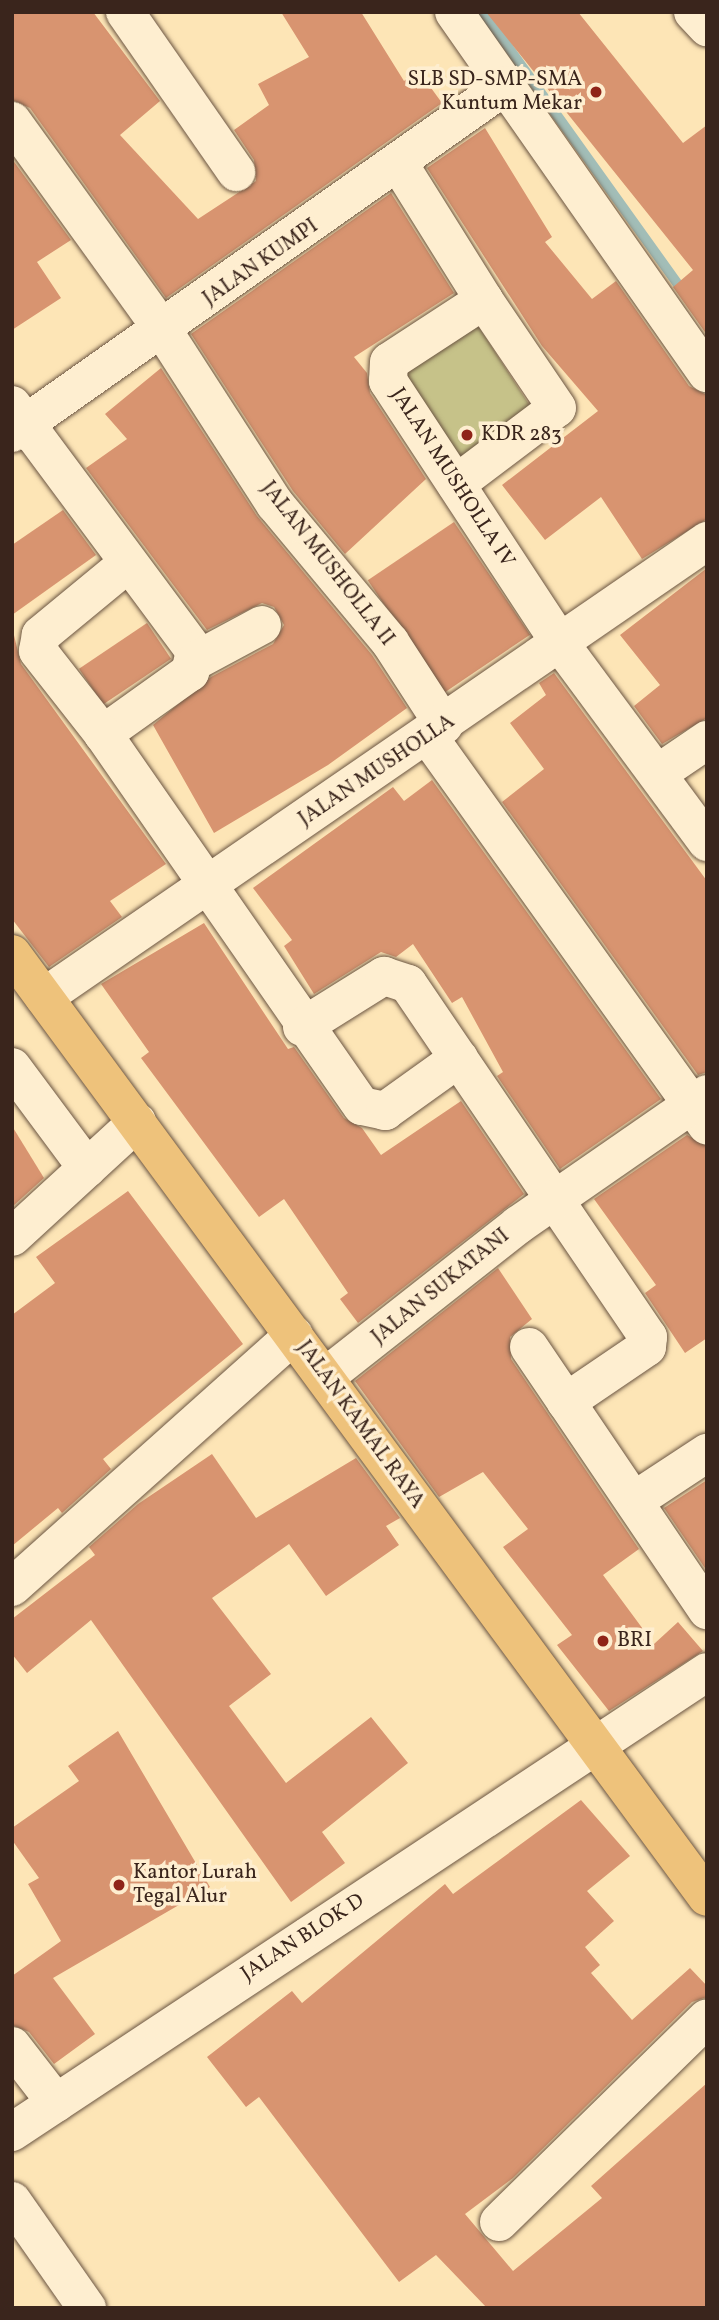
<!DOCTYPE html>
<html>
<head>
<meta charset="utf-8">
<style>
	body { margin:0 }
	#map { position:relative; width:719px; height:2320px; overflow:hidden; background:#fde5b6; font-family:Vollkorn,serif }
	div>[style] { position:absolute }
	.green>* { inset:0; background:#c6c289; transform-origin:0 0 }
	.stream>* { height:10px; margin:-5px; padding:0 5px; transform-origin:5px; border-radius:5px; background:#a2bdb7 }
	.building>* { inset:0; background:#d89470; transform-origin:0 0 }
	.roads { filter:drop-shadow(0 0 2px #6b5542) drop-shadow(0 0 2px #6b5542) }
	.minor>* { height:38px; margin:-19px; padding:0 19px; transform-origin:19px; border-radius:19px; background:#feeed0 }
	.major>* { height:38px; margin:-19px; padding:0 19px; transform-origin:19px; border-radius:19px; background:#eec27b }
	.dots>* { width:19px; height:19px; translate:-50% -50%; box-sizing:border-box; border:4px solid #feeed0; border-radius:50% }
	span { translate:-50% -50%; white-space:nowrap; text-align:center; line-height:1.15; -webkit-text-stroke:7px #feeed0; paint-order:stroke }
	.poi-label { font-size:21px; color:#3a251c }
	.right { translate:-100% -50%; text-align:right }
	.left { translate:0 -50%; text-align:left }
	.street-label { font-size:21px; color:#3a251c }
	.frame { position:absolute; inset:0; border:14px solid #3a251c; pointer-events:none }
</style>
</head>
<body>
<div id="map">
	<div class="green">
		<div style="left:473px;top:318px;width:133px;height:93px;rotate:57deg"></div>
	</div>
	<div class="stream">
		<div style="left:483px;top:12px;width:347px;rotate:54.4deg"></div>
	</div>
	<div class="building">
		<div style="clip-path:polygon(12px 12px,93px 12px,160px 101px,120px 135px,198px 219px,256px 181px,254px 160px,234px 130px,269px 105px,258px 84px,309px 57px,281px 12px,361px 12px,404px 81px,418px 70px,442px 103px,166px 298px,30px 108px,12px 100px)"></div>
		<div style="clip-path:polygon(486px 12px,578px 12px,683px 143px,707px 125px,707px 335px,673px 287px,693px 270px)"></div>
		<div style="clip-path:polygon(485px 128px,552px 237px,545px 242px,592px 299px,616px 281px,689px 386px,707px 395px,707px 519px,642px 559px,601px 497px,545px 540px,502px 485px,598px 411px,542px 346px,427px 168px)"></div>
		<div style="clip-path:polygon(12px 159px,71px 240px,37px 262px,61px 298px,12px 330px)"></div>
		<div style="clip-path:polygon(391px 193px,454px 293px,354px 357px,367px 373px,370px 393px,426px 479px,345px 554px,293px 491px,191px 334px)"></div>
		<div style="clip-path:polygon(161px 368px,257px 516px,372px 655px,407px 708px,328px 765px,214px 833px,153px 725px,211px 677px,273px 644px,284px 625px,274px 607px,262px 603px,207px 630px,86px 468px,127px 439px,105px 414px)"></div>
		<div style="clip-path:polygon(63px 510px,96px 555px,12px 615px,12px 545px)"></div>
		<div style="left:454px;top:522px;width:136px;height:104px;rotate:56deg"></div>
		<div style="clip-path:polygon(707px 568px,707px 718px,662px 744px,634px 706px,660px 685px,620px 635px)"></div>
		<div style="left:147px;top:623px;width:43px;height:82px;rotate:56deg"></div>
		<div style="clip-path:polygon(12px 627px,21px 664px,166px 864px,110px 901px,122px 917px,49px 967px,12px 919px)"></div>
		<div style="clip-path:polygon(554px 673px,707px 881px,707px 1072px,698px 1075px,502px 802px,544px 769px,510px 723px,546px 695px,539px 683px)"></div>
		<div style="clip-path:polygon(432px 780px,661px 1099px,560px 1169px,497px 1076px,503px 1072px,462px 997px,452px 1003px,413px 944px,396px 957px,381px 952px,314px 994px,284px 946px,292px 940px,253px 888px,393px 787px,404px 801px)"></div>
		<div style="clip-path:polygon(204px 923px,288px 1049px,294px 1047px,344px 1118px,362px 1128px,381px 1155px,461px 1101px,524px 1194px,358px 1323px,340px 1299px,348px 1293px,284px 1199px,259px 1217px,141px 1058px,149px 1052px,101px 984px)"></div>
		<div style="clip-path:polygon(12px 1126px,44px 1178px,12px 1207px)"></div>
		<div style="clip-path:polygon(687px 1135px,707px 1146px,707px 1338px,685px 1353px,645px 1293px,656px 1285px,594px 1199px)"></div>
		<div style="clip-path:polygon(128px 1191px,243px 1344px,103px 1459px,111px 1469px,62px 1513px,58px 1508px,12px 1546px,12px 1315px,55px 1283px,36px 1257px)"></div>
		<div style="clip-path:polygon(498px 1268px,532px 1319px,510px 1337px,511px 1359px,639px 1549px,603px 1575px,654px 1644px,678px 1622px,703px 1651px,609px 1711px,557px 1645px,572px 1635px,503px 1547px,528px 1529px,483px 1472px,439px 1497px,355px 1381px)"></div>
		<div style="clip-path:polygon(212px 1454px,256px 1518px,356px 1458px,400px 1518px,386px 1526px,399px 1545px,326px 1596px,289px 1544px,212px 1598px,271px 1674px,229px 1706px,286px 1783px,371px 1717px,408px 1763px,322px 1832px,345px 1863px,291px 1902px,91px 1620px,27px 1673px,12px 1654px,12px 1619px,95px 1555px,89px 1547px,138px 1504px)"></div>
		<div style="clip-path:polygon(707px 1480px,707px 1571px,664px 1508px)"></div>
		<div style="clip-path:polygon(118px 1731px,210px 1887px,53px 1978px,95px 2034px,54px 2064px,29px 2032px,12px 2025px,12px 1976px,61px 1941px,28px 1884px,39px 1878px,12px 1840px,12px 1828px,79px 1781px,68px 1766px)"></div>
		<div style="clip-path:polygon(581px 1800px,630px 1856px,587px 1891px,614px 1921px,585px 1947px,600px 1965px,591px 1973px,632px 2020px,690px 1968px,707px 1986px,707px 1997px,692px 2002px,513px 2178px,465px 2214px,513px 2271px,602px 2198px,591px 2186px,707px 2083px,707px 2308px,487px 2308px,436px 2255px,399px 2282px,259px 2097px,246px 2107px,207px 2057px,292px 1991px,302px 2003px,445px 1884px,453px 1894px)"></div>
	</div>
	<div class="roads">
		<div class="minor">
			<div style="left:125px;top:12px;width:195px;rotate:55.2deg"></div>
			<div style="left:454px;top:12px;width:441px;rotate:55deg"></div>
			<div style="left:693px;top:12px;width:21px;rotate:47deg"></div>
			<div style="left:12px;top:121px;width:260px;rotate:54.2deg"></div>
			<div style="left:164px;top:332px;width:205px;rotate:57.2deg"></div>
			<div style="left:275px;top:504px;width:180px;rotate:50.2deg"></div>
			<div style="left:390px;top:642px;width:99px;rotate:57deg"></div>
			<div style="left:399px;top:164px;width:160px;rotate:58deg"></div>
			<div style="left:484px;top:300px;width:113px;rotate:146.9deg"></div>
			<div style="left:389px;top:362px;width:19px;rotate:93deg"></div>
			<div style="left:388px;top:381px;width:317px;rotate:56.7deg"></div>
			<div style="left:562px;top:646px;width:244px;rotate:53.5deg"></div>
			<div style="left:12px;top:405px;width:307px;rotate:53.4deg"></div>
			<div style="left:195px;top:651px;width:22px;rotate:103deg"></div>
			<div style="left:190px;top:672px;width:107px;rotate:144.5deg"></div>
			<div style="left:12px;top:433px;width:603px;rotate:-35.14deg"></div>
			<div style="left:456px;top:484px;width:126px;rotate:-37deg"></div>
			<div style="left:557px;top:408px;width:130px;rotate:-124.1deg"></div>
			<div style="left:127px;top:564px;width:112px;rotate:140.5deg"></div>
			<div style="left:41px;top:635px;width:16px;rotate:101deg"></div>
			<div style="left:38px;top:651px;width:105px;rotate:51.9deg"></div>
			<div style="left:103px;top:734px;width:453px;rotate:55.2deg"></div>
			<div style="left:362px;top:1106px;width:24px;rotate:12deg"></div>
			<div style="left:385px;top:1111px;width:91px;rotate:-35.6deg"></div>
			<div style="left:195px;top:661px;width:76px;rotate:-28.2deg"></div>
			<div style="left:428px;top:736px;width:479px;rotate:54.4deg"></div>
			<div style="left:660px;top:772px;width:57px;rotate:-34.2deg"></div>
			<div style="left:44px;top:997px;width:805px;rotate:-34.52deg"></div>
			<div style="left:302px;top:1027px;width:97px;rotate:-31.9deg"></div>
			<div style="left:384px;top:976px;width:25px;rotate:18deg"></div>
			<div style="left:408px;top:984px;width:427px;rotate:55.8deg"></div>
			<div style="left:648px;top:1337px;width:10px;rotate:96deg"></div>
			<div style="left:647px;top:1347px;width:98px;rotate:145.8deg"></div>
			<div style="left:12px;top:1067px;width:126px;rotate:53.4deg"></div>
			<div style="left:12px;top:1237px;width:170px;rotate:-42.6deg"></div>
			<div style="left:529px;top:1347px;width:318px;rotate:55.9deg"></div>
			<div style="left:325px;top:1377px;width:246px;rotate:-38.2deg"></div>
			<div style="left:518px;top:1225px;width:230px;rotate:-34.7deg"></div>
			<div style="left:631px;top:1496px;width:12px;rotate:-5deg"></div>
			<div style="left:643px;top:1495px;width:77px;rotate:-33.3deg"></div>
			<div style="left:12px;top:1587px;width:378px;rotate:-41.8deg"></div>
			<div style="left:12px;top:2046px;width:72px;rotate:52.3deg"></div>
			<div style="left:12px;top:2132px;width:833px;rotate:-33.5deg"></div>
			<div style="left:12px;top:2201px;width:131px;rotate:55deg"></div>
			<div style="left:499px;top:2222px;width:291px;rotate:-44.4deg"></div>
		</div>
		<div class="major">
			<div style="left:12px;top:954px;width:1171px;rotate:53.61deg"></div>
		</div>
	</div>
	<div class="dots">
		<div style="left:596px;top:92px;background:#8f2418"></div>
		<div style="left:467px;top:435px;background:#8f2418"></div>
		<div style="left:603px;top:1641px;background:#8f2418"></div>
		<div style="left:119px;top:1885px;background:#8f2418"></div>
	</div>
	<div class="poi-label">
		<span class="right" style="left:582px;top:92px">SLB SD-SMP-SMA<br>Kuntum Mekar</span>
		<span class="left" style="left:481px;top:435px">KDR 283</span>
		<span class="left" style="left:617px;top:1641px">BRI</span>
		<span class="left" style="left:133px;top:1885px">Kantor Lurah<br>Tegal Alur</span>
	</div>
	<div class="street-label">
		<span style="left:261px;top:263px;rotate:-35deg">JALAN KUMPI</span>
		<span style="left:452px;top:478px;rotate:57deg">JALAN MUSHOLLA IV</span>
		<span style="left:327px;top:564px;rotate:52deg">JALAN MUSHOLLA II</span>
		<span style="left:377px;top:771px;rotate:-34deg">JALAN MUSHOLLA</span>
		<span style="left:441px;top:1287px;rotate:-39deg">JALAN SUKATANI</span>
		<span style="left:360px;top:1425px;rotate:54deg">JALAN KAMAL RAYA</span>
		<span style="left:303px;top:1938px;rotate:-33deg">JALAN BLOK D</span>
	</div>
	<div class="frame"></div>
</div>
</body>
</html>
